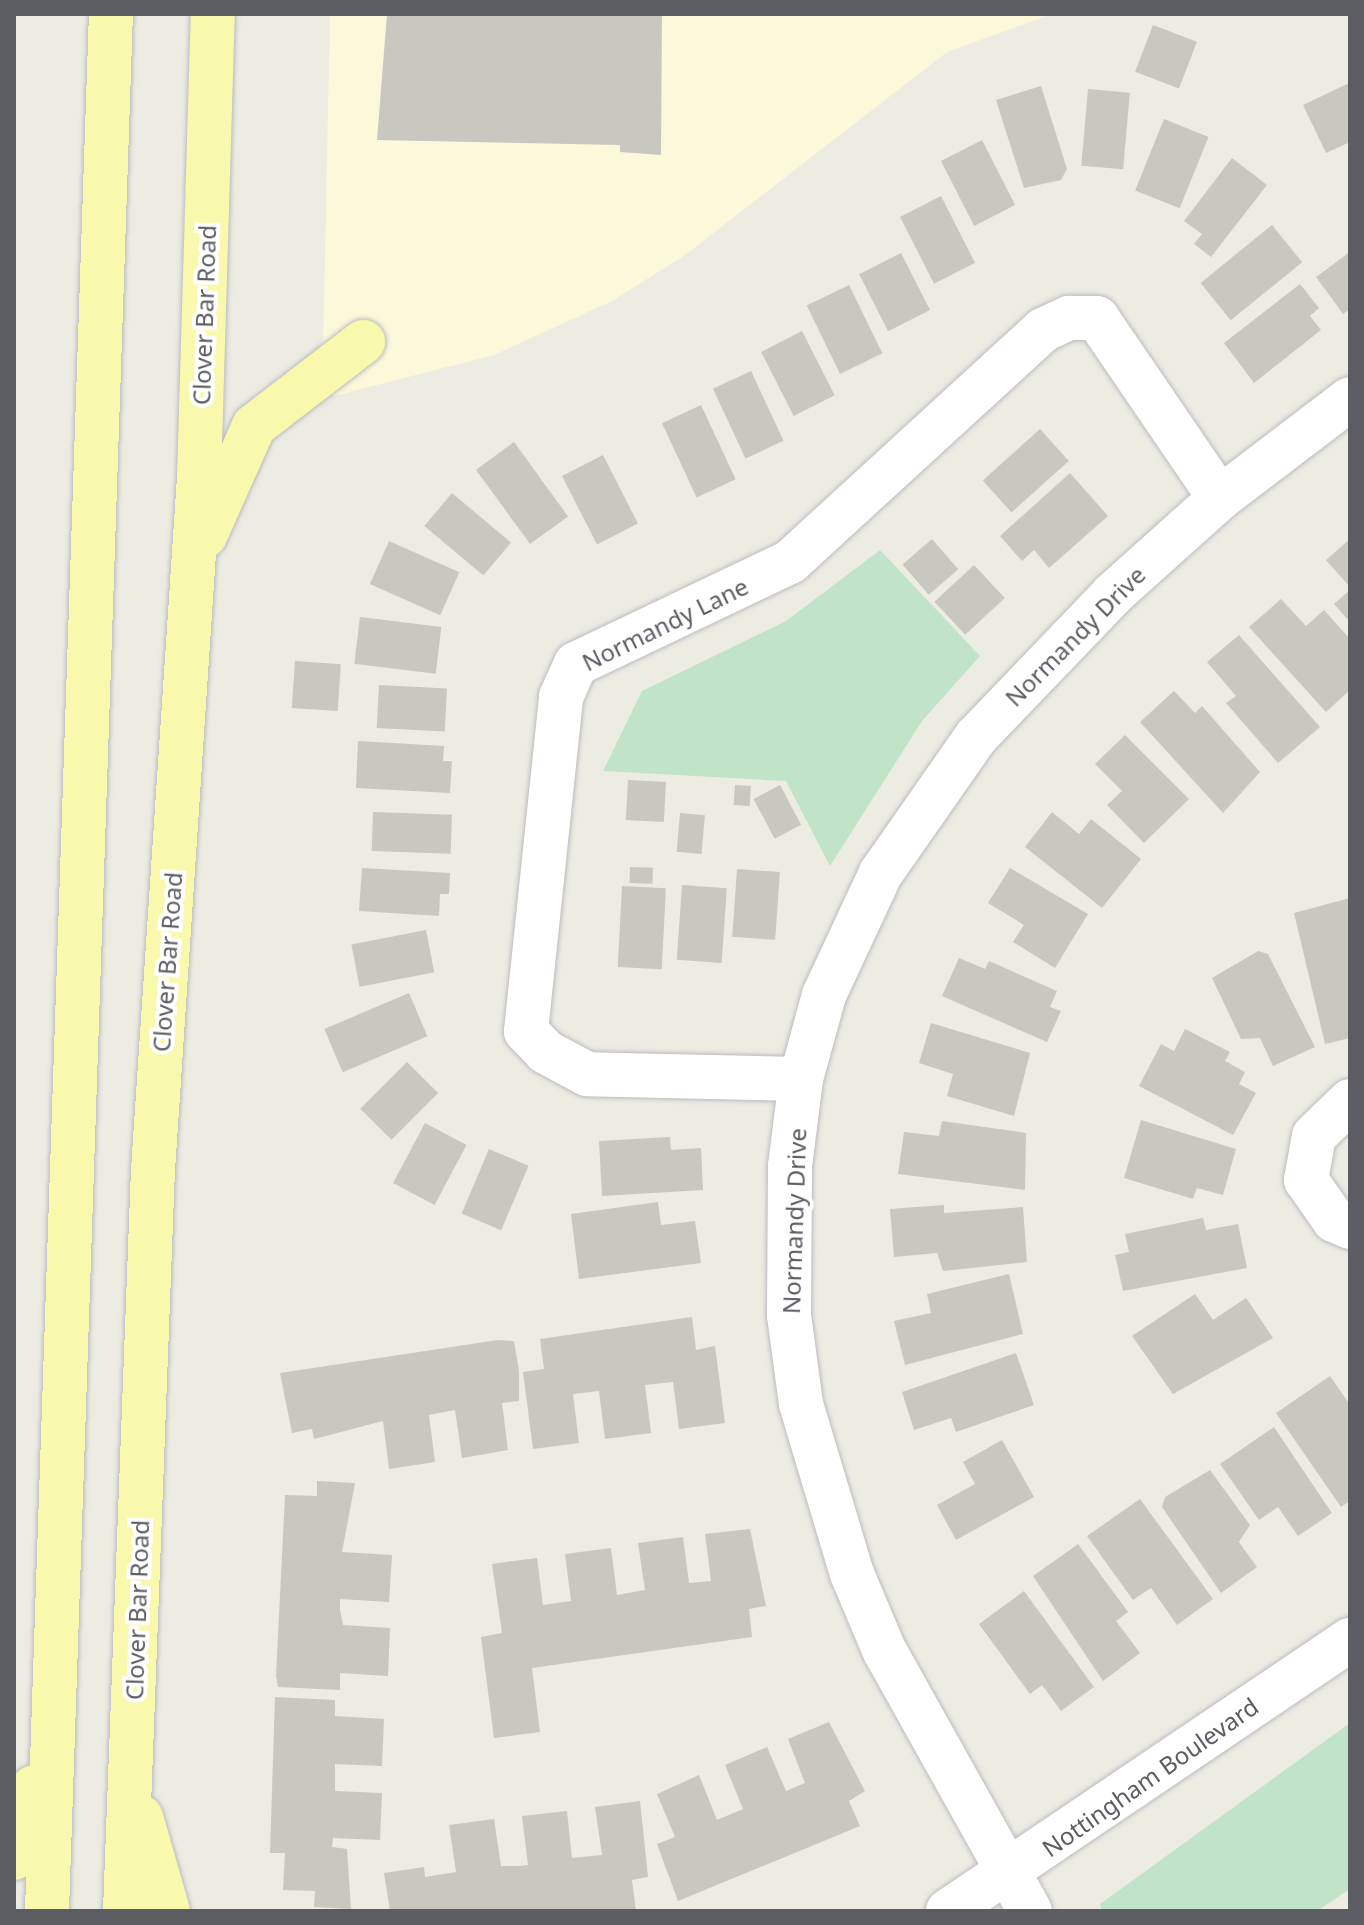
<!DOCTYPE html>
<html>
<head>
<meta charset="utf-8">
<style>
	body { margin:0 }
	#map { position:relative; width:1364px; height:1925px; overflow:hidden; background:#edece3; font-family:"Noto Sans",sans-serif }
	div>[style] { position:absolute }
	.commercial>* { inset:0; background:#fbf9da }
	.green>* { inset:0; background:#c1e3c7 }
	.building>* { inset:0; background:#c8c7c0; transform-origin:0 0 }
	.roads { filter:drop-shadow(0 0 2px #bbbbc1) drop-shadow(0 0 2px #bbbbc1) }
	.minor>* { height:44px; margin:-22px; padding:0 22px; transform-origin:22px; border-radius:22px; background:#fff }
	.major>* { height:44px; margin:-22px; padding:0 22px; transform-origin:22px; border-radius:22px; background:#f8f9ac }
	span { translate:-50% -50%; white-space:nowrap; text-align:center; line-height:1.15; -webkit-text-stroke:8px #fff; paint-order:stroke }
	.street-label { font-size:24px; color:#5b5d63 }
	.frame { position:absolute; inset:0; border:16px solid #5b5d63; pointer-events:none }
</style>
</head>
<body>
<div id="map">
	<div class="commercial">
		<div style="clip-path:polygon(330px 14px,1052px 14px,947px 52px,685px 255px,612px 301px,494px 355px,322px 399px)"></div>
	</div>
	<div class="green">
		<div style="clip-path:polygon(880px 550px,980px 656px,922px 721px,830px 866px,786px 781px,603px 771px,642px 691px,786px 621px)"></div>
		<div style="clip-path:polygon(1350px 1723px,1350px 1889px,1317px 1911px,1102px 1911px,1100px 1904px)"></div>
	</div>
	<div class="building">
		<div style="clip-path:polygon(387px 14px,662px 14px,661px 155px,620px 152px,620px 145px,377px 140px)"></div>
		<div style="left:1153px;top:25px;width:47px;height:50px;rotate:21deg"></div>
		<div style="clip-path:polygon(1349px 83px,1350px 142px,1326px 153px,1303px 105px)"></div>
		<div style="clip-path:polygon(1041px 86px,1067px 169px,1061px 180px,1024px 188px,996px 100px)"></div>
		<div style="left:1088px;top:89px;width:42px;height:77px;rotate:5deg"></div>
		<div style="left:1164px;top:119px;width:48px;height:77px;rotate:22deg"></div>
		<div style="left:982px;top:140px;width:73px;height:46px;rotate:63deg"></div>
		<div style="clip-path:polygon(1232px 158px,1267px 185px,1211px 257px,1194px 244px,1202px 234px,1184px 221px)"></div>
		<div style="left:941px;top:196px;width:75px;height:46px;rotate:63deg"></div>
		<div style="left:1272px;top:225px;width:48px;height:92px;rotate:51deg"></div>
		<div style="clip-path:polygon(1350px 252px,1350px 309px,1343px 314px,1316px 277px)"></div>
		<div style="left:901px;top:253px;width:64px;height:47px;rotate:63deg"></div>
		<div style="clip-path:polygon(1300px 284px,1319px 308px,1310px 316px,1321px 330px,1254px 383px,1224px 343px)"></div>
		<div style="left:849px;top:285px;width:76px;height:47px;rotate:64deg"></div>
		<div style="left:802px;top:331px;width:72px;height:46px;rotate:63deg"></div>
		<div style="left:751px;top:371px;width:77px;height:42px;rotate:65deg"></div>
		<div style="left:701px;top:405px;width:82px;height:43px;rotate:65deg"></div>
		<div style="left:1040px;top:429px;width:43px;height:77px;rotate:48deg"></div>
		<div style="left:514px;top:442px;width:92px;height:47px;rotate:54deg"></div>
		<div style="left:603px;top:455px;width:77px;height:46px;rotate:63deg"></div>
		<div style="clip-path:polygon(1070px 473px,1108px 516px,1049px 568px,1034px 550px,1022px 561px,1000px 536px)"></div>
		<div style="left:452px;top:493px;width:77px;height:43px;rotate:40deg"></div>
		<div style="left:932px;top:539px;width:40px;height:39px;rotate:49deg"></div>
		<div style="clip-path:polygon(1350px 539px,1350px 587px,1326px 560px)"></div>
		<div style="left:389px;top:541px;width:77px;height:47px;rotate:24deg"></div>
		<div style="left:974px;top:565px;width:45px;height:54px;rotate:47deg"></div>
		<div style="clip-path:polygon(1350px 590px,1350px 622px,1334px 604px)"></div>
		<div style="clip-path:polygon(1281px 599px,1306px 626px,1324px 610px,1350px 639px,1350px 690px,1326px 712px,1249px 627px)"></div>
		<div style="left:360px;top:617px;width:82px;height:47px;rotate:7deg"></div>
		<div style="clip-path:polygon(1239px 635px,1320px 727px,1278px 763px,1226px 703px,1236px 696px,1207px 662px)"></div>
		<div style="left:295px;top:661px;width:46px;height:47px;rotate:4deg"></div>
		<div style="left:379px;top:685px;width:68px;height:43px;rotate:3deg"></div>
		<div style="clip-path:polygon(1174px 691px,1195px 713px,1202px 706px,1260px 772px,1223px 813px,1140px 722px)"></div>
		<div style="clip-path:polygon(1125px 735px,1189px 799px,1144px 843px,1107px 805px,1122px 791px,1095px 764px)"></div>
		<div style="clip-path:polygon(358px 741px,444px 746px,443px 761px,452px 761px,450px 793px,356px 788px)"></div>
		<div style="left:628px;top:780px;width:38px;height:40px;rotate:3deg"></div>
		<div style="left:735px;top:785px;width:16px;height:20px;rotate:4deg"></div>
		<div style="left:780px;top:785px;width:45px;height:30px;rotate:62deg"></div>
		<div style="left:373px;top:812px;width:79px;height:39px;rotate:2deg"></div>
		<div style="clip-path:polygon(1052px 812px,1079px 834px,1091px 819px,1141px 859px,1102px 908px,1025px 847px)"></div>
		<div style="left:680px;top:813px;width:25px;height:39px;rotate:5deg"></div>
		<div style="left:630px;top:867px;width:23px;height:16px;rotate:2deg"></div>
		<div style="clip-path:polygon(362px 868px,450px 873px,449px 894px,440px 894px,439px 916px,359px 911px)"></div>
		<div style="clip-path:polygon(1010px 868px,1088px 914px,1055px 968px,1013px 942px,1024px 925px,988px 903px)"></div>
		<div style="left:737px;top:869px;width:43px;height:68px;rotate:4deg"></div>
		<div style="left:682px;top:885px;width:45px;height:75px;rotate:4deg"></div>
		<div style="left:622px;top:886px;width:44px;height:81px;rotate:3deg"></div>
		<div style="clip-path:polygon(1350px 898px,1350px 1038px,1325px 1044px,1294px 913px)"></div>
		<div style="left:426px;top:930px;width:43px;height:76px;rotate:79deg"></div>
		<div style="clip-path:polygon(1258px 951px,1268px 954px,1315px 1047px,1273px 1066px,1260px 1038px,1241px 1039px,1212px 978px)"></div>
		<div style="clip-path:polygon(959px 958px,985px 969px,989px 961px,1057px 991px,1050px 1007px,1061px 1011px,1047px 1042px,942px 996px)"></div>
		<div style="left:409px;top:993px;width:47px;height:92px;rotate:67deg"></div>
		<div style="clip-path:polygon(931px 1023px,1030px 1053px,1014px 1116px,947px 1096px,953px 1074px,919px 1063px)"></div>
		<div style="clip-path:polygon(1185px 1029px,1230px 1052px,1225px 1061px,1245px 1072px,1239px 1084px,1256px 1093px,1233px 1135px,1139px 1086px,1161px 1044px,1174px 1051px)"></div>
		<div style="left:407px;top:1062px;width:44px;height:66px;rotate:45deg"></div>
		<div style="clip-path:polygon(1141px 1120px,1236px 1149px,1223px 1195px,1197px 1188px,1193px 1199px,1124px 1178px)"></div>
		<div style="clip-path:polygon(942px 1121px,1026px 1133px,1025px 1190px,898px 1174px,904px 1132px,939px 1136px)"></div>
		<div style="left:425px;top:1123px;width:47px;height:68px;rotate:28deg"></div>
		<div style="clip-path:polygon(670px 1137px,671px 1150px,701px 1148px,703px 1190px,602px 1196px,599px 1141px)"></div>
		<div style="left:489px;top:1149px;width:43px;height:70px;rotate:23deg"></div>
		<div style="clip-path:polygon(658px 1202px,661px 1225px,695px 1221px,701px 1263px,579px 1279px,571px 1214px)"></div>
		<div style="clip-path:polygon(944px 1205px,944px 1213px,1023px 1207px,1027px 1262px,943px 1271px,937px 1253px,894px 1257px,890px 1209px)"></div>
		<div style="clip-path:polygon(1203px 1218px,1206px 1230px,1238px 1224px,1247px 1268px,1123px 1291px,1115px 1255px,1129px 1252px,1125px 1234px)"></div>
		<div style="clip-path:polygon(1009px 1274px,1023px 1334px,905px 1365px,894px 1321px,931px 1313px,927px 1294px)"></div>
		<div style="clip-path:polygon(1195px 1294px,1213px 1320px,1246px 1298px,1273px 1338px,1173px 1394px,1132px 1336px)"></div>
		<div style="clip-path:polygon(692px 1317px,696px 1350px,715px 1346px,725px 1423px,679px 1429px,673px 1382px,645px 1385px,651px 1433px,605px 1439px,599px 1391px,573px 1394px,579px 1443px,533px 1449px,523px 1372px,544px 1369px,540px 1339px)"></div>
		<div style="clip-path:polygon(498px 1340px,514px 1341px,519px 1371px,519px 1401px,502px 1403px,508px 1450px,462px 1458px,455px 1410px,429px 1415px,435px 1462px,389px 1469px,383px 1421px,314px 1439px,312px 1429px,292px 1433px,280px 1373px)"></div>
		<div style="clip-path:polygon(1016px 1353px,1034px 1405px,956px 1432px,951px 1418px,914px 1430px,902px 1392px)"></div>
		<div style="clip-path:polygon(1330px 1376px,1350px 1405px,1350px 1501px,1341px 1507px,1276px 1413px)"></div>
		<div style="clip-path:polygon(1274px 1427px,1332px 1513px,1298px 1536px,1278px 1507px,1259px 1520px,1220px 1464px)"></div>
		<div style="clip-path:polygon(1002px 1440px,1034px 1497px,956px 1540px,937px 1505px,975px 1484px,963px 1462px)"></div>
		<div style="clip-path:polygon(1210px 1470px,1250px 1525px,1239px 1542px,1257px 1567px,1221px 1593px,1162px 1507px,1165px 1497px)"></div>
		<div style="clip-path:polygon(317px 1481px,355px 1483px,342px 1552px,392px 1555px,389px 1602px,340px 1599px,340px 1610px,343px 1625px,390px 1628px,388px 1676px,340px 1673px,340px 1690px,278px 1687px,276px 1676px,285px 1495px,317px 1496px)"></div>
		<div style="clip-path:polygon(1140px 1499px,1213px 1599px,1177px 1625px,1151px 1588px,1133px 1600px,1087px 1536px)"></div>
		<div style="clip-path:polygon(750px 1529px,766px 1606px,749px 1609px,752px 1637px,532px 1668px,540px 1732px,494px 1738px,481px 1637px,502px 1633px,492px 1564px,537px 1558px,543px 1605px,571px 1601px,565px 1554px,611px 1548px,617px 1595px,645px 1590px,638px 1543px,683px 1537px,689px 1583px,711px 1581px,705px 1534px)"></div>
		<div style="clip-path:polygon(1078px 1544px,1128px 1612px,1116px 1621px,1140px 1653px,1103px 1681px,1033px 1576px)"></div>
		<div style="clip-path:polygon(1024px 1591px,1094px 1687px,1061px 1711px,1042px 1685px,1030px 1694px,979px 1624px)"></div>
		<div style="clip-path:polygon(275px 1697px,335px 1700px,335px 1716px,384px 1719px,382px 1766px,335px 1764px,335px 1791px,382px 1793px,380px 1840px,333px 1838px,332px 1847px,347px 1849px,351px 1909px,314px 1907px,315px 1891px,283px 1890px,285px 1853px,270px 1853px)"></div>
		<div style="clip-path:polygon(829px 1722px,865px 1791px,849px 1801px,860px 1826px,678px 1901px,657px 1844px,675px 1837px,657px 1794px,699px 1775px,717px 1820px,743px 1809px,725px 1765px,767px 1747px,786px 1791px,805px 1783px,788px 1739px)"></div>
		<div style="clip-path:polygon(640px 1801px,648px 1877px,632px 1880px,636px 1911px,390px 1911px,384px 1873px,424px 1867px,425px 1877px,456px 1872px,449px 1825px,494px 1819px,501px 1866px,519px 1866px,528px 1865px,522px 1816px,567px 1811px,572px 1858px,602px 1855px,595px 1807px)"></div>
	</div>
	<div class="roads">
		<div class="minor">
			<div style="left:801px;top:1079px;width:214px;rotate:-178.7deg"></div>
			<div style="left:587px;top:1074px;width:47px;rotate:-151.8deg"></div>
			<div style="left:546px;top:1052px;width:29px;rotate:-134deg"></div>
			<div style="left:526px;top:1031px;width:336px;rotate:-84deg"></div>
			<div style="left:561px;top:697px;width:36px;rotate:-66deg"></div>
			<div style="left:576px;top:664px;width:237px;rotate:-25.5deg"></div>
			<div style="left:790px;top:562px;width:343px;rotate:-42.5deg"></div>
			<div style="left:1043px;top:330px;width:29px;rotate:-25deg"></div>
			<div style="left:1069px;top:318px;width:28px"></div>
			<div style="left:1097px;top:318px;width:218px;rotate:55.7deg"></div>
			<div style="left:1350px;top:1101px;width:50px;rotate:135.8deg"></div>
			<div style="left:1314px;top:1136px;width:45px;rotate:100.3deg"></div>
			<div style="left:1306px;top:1180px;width:49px;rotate:55deg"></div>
			<div style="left:1334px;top:1220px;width:17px;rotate:24deg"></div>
			<div style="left:948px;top:1911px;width:485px;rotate:-34deg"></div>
			<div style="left:1030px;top:1911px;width:297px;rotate:-119.2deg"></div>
			<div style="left:885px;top:1652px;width:85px;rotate:-112.9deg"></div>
			<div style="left:852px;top:1574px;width:177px;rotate:-106.7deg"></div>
			<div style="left:801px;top:1404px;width:90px;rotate:-97.7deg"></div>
			<div style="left:789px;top:1315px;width:149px;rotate:-89.6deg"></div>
			<div style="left:790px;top:1166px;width:88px;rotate:-82.8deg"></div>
			<div style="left:801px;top:1079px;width:87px;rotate:-74.7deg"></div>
			<div style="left:824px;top:995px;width:135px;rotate:-65deg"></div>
			<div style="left:881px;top:873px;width:166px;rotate:-55.1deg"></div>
			<div style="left:976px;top:737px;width:197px;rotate:-46.2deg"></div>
			<div style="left:1112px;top:595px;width:145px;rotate:-41.9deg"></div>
			<div style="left:1220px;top:498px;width:163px;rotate:-37.3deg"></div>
		</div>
		<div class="major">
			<div style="left:205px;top:536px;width:120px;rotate:-66deg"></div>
			<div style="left:254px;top:426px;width:138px;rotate:-37.6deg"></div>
			<div style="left:141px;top:1817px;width:98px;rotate:74deg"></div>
			<div style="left:14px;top:1858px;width:73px;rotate:-75deg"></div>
			<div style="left:47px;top:1911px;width:1898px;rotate:-88.07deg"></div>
			<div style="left:125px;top:1911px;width:742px;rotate:-87.84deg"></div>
			<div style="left:153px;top:1170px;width:694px;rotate:-86.2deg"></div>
			<div style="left:199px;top:478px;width:464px;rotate:-88.3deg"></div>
		</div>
	</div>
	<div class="street-label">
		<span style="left:204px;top:315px;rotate:-88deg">Clover Bar Road</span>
		<span style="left:665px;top:624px;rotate:-26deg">Normandy Lane</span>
		<span style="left:1075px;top:636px;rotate:-45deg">Normandy Drive</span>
		<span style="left:167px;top:962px;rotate:-86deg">Clover Bar Road</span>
		<span style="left:794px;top:1221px;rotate:-88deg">Normandy Drive</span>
		<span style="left:137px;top:1610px;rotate:-88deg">Clover Bar Road</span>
		<span style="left:1150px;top:1777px;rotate:-35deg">Nottingham Boulevard</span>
	</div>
	<div class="frame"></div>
</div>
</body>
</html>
